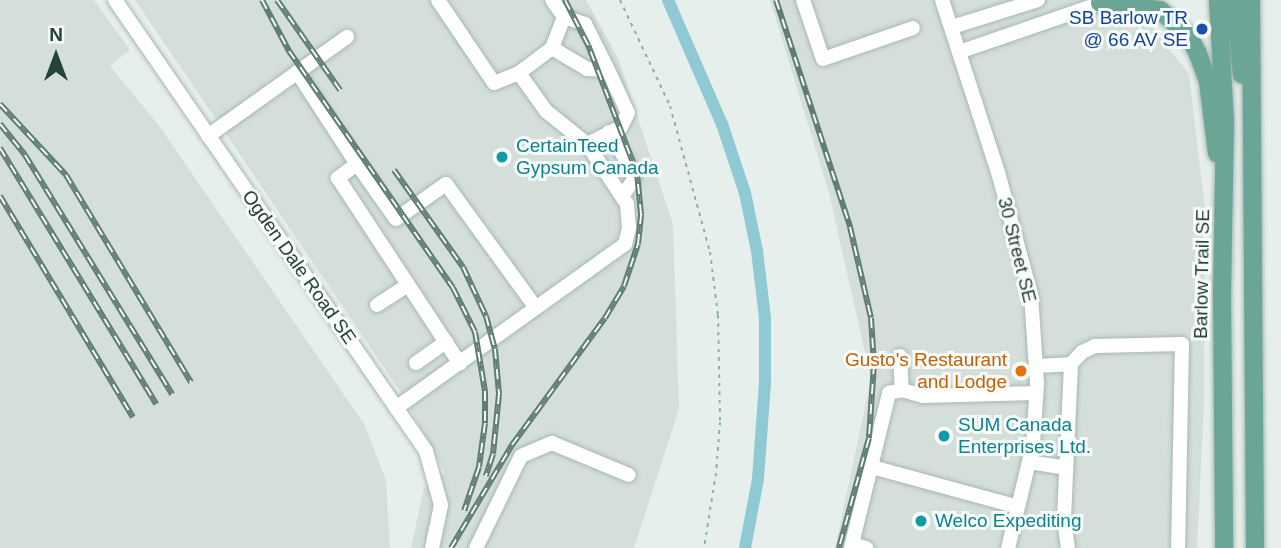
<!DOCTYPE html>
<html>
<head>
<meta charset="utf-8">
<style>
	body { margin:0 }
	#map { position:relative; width:1281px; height:548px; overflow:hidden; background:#e6efeb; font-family:Arial,sans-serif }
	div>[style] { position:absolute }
	.built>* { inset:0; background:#d4dfda }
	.canal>* { height:12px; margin:-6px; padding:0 6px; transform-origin:6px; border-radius:6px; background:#8ec9d4 }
	.path>* { height:2px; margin-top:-1px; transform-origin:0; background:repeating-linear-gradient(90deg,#86b3a5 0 3.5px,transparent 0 8.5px) }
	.roads { filter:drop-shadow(0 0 2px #a8b8b2) drop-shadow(0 0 2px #a8b8b2) }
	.minor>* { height:14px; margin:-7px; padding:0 7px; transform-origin:7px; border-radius:7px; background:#fff }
	.major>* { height:18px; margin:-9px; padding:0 9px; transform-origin:9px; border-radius:9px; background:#6aa596 }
	.rail>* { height:6px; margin-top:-3px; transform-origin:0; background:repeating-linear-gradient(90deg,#f7fbf9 0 10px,#5f7d75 0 20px); box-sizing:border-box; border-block:2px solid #5f7d75 }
	.dots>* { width:19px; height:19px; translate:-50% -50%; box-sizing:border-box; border:4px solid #f7fbf9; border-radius:50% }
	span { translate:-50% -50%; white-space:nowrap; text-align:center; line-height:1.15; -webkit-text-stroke:6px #f7fbf9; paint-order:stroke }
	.transit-label { font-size:19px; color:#164399 }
	.right { translate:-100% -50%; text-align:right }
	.culture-label { font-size:19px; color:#0d838f }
	.left { translate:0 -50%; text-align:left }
	.street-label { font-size:19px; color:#24423a }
	.food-label { font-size:19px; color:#c56008 }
	.north { position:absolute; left:21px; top:21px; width:70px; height:70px; -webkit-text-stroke:5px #f7fbf9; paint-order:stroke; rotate:0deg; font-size:19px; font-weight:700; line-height:28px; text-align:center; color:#24423a }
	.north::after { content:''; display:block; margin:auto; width:24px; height:32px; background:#24423a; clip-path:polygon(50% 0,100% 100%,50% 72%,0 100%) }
</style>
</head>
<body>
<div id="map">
	<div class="built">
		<div style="clip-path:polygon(0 0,94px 0,130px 50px,110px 66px,160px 127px,364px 424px,386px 480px,390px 548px,0 548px)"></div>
		<div style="clip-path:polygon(135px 0,586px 0,618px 58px,673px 224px,679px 409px,634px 548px,411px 548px,424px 488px,445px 473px,402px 394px)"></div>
		<div style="clip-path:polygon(770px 0,1140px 0,1145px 18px,1189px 74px,1205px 209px,1204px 404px,1197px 548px,835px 548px,871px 379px,829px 193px)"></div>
	</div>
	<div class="canal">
		<div style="left:668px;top:0;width:135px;rotate:66.5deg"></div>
		<div style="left:722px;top:124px;width:73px;rotate:71.6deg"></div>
		<div style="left:745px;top:193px;width:59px;rotate:78.3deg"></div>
		<div style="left:757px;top:251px;width:67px;rotate:83.2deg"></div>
		<div style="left:765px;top:318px;width:65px;rotate:90deg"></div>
		<div style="left:765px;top:383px;width:96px;rotate:94.2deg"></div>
		<div style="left:758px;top:479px;width:70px;rotate:100.7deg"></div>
	</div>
	<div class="path">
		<div style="left:620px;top:0;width:117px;rotate:64.7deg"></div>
		<div style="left:670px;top:106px;width:151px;rotate:74.7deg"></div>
		<div style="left:710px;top:252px;width:64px;rotate:82.8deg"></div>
		<div style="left:718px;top:315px;width:107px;rotate:88.9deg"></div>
		<div style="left:720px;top:422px;width:51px;rotate:94.5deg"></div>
		<div style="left:716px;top:473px;width:76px;rotate:99.1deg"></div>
	</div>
	<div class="roads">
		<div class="minor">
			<div style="left:115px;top:0;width:548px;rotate:55.41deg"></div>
			<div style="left:426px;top:451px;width:56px;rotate:74.5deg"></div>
			<div style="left:441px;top:505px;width:44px;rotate:101.8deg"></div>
			<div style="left:438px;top:0;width:100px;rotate:56deg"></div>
			<div style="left:494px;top:83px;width:27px;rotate:-22deg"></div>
			<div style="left:519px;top:73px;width:41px;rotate:-37.1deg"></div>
			<div style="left:552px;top:48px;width:33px;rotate:-69deg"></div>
			<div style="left:564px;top:17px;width:21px;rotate:-125deg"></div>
			<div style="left:803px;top:0;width:62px;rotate:71.3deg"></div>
			<div style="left:823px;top:59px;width:95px;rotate:-19deg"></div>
			<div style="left:942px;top:0;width:181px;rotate:72deg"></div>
			<div style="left:998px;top:172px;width:127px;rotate:75deg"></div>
			<div style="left:1031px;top:295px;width:89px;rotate:86.1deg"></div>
			<div style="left:1037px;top:384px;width:61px;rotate:93.8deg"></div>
			<div style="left:1033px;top:445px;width:106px;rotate:103.6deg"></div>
			<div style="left:564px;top:17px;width:22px;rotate:18deg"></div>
			<div style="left:585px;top:24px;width:51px;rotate:63.4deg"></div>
			<div style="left:952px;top:27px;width:90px;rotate:-17.4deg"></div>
			<div style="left:552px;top:48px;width:41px;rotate:31deg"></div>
			<div style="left:587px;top:69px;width:21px;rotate:3deg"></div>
			<div style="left:608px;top:70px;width:47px;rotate:65.1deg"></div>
			<div style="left:628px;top:113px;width:16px;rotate:117deg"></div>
			<div style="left:621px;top:127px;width:38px;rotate:153deg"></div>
			<div style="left:959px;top:52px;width:160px;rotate:-19deg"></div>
			<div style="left:297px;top:72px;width:110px;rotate:56.9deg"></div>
			<div style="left:357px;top:164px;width:24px;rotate:144deg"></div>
			<div style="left:338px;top:178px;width:222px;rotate:56.7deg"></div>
			<div style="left:609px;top:132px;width:48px;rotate:58.6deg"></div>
			<div style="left:634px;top:173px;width:8px;rotate:97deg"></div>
			<div style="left:633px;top:181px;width:19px;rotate:126deg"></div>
			<div style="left:208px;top:136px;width:171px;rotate:-35.5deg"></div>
			<div style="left:357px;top:164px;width:67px;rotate:54.7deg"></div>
			<div style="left:396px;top:219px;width:61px;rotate:-35deg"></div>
			<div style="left:446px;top:184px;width:153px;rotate:54deg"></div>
			<div style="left:377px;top:305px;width:37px;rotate:-33deg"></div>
			<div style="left:900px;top:356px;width:34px;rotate:87deg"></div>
			<div style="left:416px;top:363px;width:37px;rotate:-35deg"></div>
			<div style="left:1071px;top:364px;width:16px;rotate:-47deg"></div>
			<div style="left:1082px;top:352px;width:14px;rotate:-25deg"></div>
			<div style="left:1095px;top:346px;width:87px;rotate:-1.3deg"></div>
			<div style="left:1182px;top:344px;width:204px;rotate:91.1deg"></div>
			<div style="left:1036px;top:366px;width:35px;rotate:-3deg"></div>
			<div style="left:1071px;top:364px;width:156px;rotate:92.6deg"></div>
			<div style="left:1064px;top:520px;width:28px;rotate:82deg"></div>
			<div style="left:396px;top:408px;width:282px;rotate:-35.6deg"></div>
			<div style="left:625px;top:244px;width:16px;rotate:-76deg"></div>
			<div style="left:629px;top:228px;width:24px;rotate:-95deg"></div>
			<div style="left:627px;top:204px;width:72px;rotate:-123.7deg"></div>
			<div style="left:587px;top:144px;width:53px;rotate:-141.2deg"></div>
			<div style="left:546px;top:111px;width:47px;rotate:-125.4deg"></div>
			<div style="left:1029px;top:462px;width:37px;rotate:9deg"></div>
			<div style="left:872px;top:467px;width:151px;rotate:15.3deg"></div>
			<div style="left:852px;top:544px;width:15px;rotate:16deg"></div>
			<div style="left:476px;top:548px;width:102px;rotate:-63.9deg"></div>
			<div style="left:521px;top:456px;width:34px;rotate:-23deg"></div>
			<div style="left:552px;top:443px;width:83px;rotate:22.6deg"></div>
			<div style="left:851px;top:548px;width:160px;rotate:-76.2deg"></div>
			<div style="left:889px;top:393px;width:13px;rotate:-13deg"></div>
			<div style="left:902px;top:390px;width:22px;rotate:16deg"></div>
			<div style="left:923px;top:396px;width:113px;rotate:-1.5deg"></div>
		</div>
		<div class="major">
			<div style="left:1218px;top:0;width:121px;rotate:86.7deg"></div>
			<div style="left:1225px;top:121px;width:176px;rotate:91deg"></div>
			<div style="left:1222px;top:297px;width:251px;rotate:89.5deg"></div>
			<div style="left:1234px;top:0;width:75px;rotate:83.9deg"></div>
			<div style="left:1251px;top:0;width:548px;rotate:89.58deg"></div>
			<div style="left:1100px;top:3px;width:60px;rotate:6.7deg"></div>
			<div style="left:1160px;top:10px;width:38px;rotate:42deg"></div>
			<div style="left:1188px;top:35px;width:21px;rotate:62deg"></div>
			<div style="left:1198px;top:54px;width:30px;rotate:70deg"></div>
			<div style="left:1208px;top:82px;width:72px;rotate:82.8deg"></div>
		</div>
	</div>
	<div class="rail">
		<div style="left:262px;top:0;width:58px;rotate:62.1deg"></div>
		<div style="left:289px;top:51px;width:288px;rotate:55.3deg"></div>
		<div style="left:453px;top:288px;width:49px;rotate:63.4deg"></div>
		<div style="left:475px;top:332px;width:60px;rotate:80.4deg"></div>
		<div style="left:485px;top:391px;width:32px;rotate:90deg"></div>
		<div style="left:485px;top:423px;width:44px;rotate:97.8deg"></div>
		<div style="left:479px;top:467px;width:46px;rotate:108.8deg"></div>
		<div style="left:277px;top:0;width:110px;rotate:55deg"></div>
		<div style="left:776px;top:0;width:239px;rotate:71.9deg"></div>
		<div style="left:850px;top:227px;width:93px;rotate:77deg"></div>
		<div style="left:871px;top:318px;width:46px;rotate:86.3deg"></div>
		<div style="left:874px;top:364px;width:74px;rotate:93.9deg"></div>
		<div style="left:869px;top:438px;width:114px;rotate:105.3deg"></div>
		<div style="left:0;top:104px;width:97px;rotate:47.1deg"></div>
		<div style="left:66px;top:175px;width:242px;rotate:58.9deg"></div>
		<div style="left:0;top:124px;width:40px;rotate:51deg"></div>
		<div style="left:25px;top:155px;width:281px;rotate:58.4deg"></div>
		<div style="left:0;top:148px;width:300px;rotate:58.6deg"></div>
		<div style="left:394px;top:170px;width:119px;rotate:54.6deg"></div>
		<div style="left:463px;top:267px;width:54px;rotate:64.9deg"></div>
		<div style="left:486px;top:316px;width:34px;rotate:75deg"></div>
		<div style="left:495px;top:349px;width:45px;rotate:84.9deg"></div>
		<div style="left:499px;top:394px;width:60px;rotate:95.7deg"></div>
		<div style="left:493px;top:454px;width:23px;rotate:108deg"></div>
		<div style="left:0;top:196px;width:258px;rotate:59deg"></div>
		<div style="left:451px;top:548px;width:120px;rotate:-59.4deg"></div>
		<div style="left:512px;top:445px;width:157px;rotate:-53.8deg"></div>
		<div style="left:605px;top:318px;width:37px;rotate:-59deg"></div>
		<div style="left:624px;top:286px;width:44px;rotate:-71.6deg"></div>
		<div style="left:638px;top:244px;width:30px;rotate:-84deg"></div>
		<div style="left:641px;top:214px;width:41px;rotate:-95.6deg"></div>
		<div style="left:637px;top:173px;width:137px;rotate:-110.9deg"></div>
		<div style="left:588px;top:45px;width:51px;rotate:-117.1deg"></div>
	</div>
	<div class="dots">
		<div style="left:1202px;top:29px;background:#1a4fb4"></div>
		<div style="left:502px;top:157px;background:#0f9aa8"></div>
		<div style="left:1021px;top:371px;background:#e8710a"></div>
		<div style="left:944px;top:436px;background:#0f9aa8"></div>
		<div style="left:921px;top:521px;background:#0f9aa8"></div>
	</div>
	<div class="transit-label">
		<span class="right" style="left:1188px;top:29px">SB Barlow TR<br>@ 66 AV SE</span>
	</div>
	<div class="culture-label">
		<span class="left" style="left:516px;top:157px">CertainTeed<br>Gypsum Canada</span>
		<span class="left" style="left:958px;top:436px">SUM Canada<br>Enterprises Ltd.</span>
		<span class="left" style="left:935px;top:521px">Welco Expediting</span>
	</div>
	<div class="street-label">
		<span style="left:1017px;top:250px;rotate:76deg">30 Street SE</span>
		<span style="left:299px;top:267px;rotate:55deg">Ogden Dale Road SE</span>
		<span style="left:1202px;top:274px;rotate:-89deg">Barlow Trail SE</span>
	</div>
	<div class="food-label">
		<span class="right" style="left:1007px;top:371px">Gusto's Restaurant<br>and Lodge</span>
	</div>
	<div class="north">N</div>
</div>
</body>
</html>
